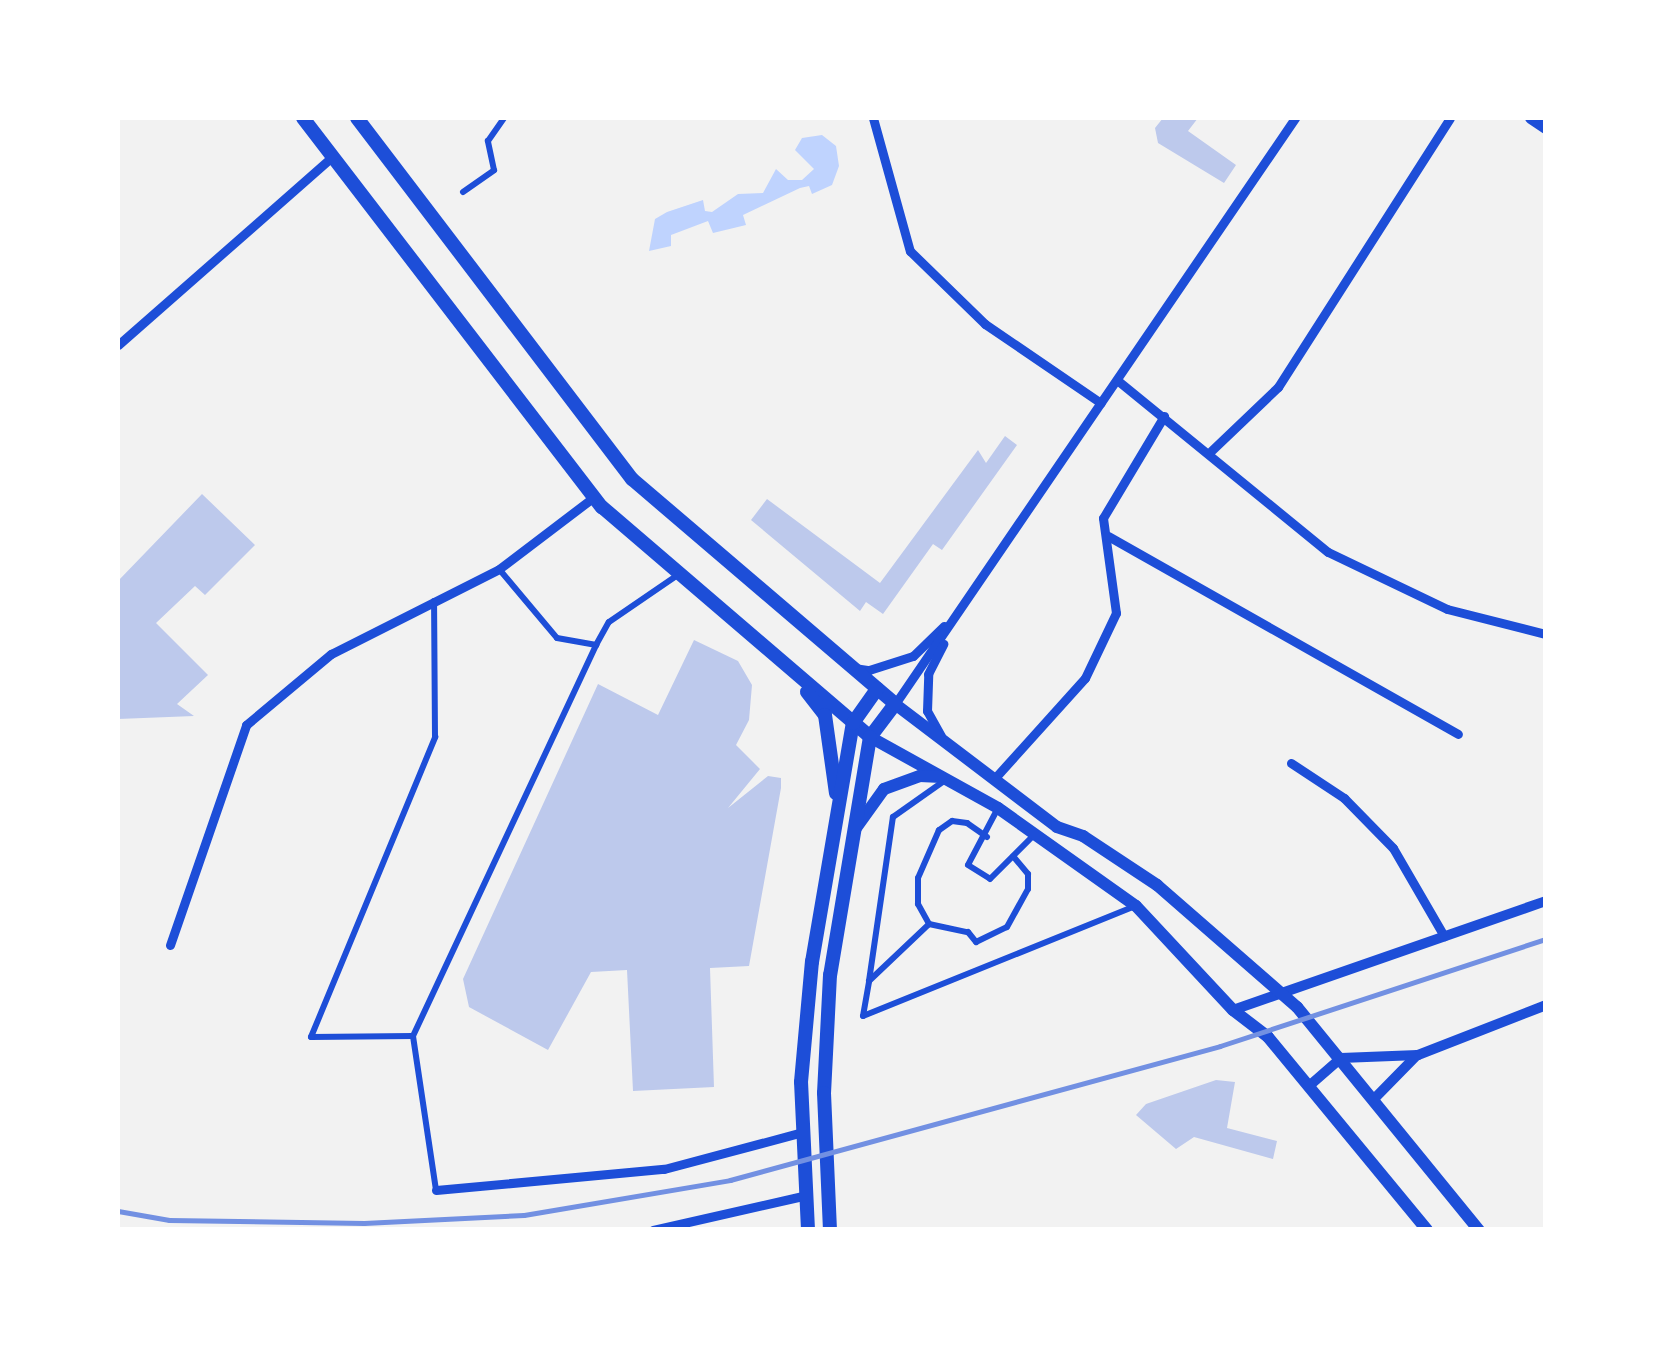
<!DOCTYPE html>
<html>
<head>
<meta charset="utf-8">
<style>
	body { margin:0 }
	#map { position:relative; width:1663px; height:1347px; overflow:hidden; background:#f2f2f2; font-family:"DejaVu Sans",sans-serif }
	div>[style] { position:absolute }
	.water>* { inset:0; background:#bfd3fe }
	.building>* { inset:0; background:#bdc9ec }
	.pedestrian>* { height:6px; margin:-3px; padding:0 3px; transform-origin:3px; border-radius:3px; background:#1d4ed8 }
	.minor>* { height:9px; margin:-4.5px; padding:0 4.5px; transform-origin:4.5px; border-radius:4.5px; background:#1d4ed8 }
	.tertiary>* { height:10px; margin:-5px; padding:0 5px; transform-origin:5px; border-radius:5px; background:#1d4ed8 }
	.secondary>* { height:12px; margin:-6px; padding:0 6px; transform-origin:6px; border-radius:6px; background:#1d4ed8 }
	.primary>* { height:14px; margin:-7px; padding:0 7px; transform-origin:7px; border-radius:7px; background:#1d4ed8 }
	.rail>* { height:5px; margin:-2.5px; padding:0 2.5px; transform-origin:2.5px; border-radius:2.5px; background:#7290e2 }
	span { translate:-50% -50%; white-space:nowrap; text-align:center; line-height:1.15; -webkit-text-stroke:10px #fff; paint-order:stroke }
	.frame { position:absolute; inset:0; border:120px solid #fff; pointer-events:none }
</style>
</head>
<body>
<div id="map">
	<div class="water">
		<div style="clip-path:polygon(822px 135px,836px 146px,839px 166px,832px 185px,812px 194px,809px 186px,800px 188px,743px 215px,746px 225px,713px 233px,708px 221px,671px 235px,671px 246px,649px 251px,655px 219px,667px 212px,703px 200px,705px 211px,712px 212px,738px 194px,763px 193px,776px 169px,788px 180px,802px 180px,814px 169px,795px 150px,802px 138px)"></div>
	</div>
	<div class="building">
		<div style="clip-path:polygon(1163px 118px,1198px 118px,1188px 131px,1236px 165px,1224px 183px,1158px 143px,1155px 128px)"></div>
		<div style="clip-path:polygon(1005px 436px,1017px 445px,942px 550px,933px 544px,883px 614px,866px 602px,860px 611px,751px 520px,767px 499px,880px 583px,978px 450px,986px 463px)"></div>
		<div style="clip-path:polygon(202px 494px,255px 545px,205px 595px,195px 586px,156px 623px,208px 675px,177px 704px,194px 716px,118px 719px,118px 581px)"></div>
		<div style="clip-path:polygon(694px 640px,738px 661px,752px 685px,749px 720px,736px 745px,760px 769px,728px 808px,768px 776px,781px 778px,781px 788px,749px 966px,710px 968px,714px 1087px,633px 1091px,627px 970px,591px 972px,548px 1050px,469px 1007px,463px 979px,598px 684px,658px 715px)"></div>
		<div style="clip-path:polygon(1216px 1080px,1235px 1082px,1227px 1128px,1277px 1141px,1273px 1159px,1194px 1137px,1176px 1149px,1136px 1115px,1146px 1104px)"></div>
	</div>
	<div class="pedestrian">
		<div style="left:463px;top:192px;width:38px;rotate:-35deg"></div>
		<div style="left:494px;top:170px;width:30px;rotate:-102deg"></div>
		<div style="left:488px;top:141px;width:28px;rotate:-55deg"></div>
		<div style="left:499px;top:569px;width:90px;rotate:50deg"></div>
		<div style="left:557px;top:638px;width:40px;rotate:10deg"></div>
		<div style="left:998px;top:808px;width:64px;rotate:117.8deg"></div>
		<div style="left:968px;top:865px;width:26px;rotate:32deg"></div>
		<div style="left:990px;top:879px;width:62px;rotate:-45deg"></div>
		<div style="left:987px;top:837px;width:24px;rotate:-145deg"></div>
		<div style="left:967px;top:823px;width:15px;rotate:-172deg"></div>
		<div style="left:952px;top:821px;width:16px;rotate:145deg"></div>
		<div style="left:939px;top:830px;width:52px;rotate:113.6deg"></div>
		<div style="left:918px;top:878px;width:26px;rotate:90deg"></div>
		<div style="left:918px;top:904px;width:23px;rotate:61deg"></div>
		<div style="left:929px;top:924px;width:40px;rotate:12deg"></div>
		<div style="left:968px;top:932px;width:13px;rotate:51deg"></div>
		<div style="left:976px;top:942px;width:34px;rotate:-26deg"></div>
		<div style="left:1007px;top:927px;width:43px;rotate:-61.1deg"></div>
		<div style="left:1028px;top:889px;width:15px;rotate:-90deg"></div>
		<div style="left:1028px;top:874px;width:23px;rotate:-130deg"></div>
		<div style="left:869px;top:981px;width:166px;rotate:-81.7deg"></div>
		<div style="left:893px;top:817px;width:62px;rotate:-35.2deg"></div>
		<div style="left:863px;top:1016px;width:293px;rotate:-22deg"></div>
		<div style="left:863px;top:1016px;width:36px;rotate:-80deg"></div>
		<div style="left:869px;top:981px;width:83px;rotate:-43.5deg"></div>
		<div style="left:413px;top:1036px;width:102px;rotate:179.4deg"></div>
		<div style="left:311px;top:1037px;width:325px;rotate:-67.5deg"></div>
		<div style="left:435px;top:737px;width:136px;rotate:-90.4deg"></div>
		<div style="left:436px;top:1190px;width:156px;rotate:-98.5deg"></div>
		<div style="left:413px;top:1036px;width:432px;rotate:-64.9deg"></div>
		<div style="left:596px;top:645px;width:26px;rotate:-61deg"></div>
		<div style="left:609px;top:622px;width:85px;rotate:-34.4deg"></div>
	</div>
	<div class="minor">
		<div style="left:873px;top:118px;width:138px;rotate:74.5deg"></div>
		<div style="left:910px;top:251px;width:105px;rotate:44.2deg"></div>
		<div style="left:985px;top:324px;width:140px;rotate:34.3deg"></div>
		<div style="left:118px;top:345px;width:286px;rotate:-41.3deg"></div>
		<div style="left:1117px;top:380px;width:272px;rotate:39.2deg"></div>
		<div style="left:1328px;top:552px;width:132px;rotate:25.6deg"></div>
		<div style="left:1447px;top:609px;width:102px;rotate:14.2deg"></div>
		<div style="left:1211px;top:451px;width:93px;rotate:-43.7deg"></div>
		<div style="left:1278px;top:387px;width:319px;rotate:-57.4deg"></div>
		<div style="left:1108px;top:536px;width:402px;rotate:29.5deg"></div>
		<div style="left:854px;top:668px;width:15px;rotate:8deg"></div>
		<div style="left:869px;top:670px;width:46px;rotate:-17.7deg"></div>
		<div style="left:913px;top:656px;width:43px;rotate:-44.1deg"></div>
		<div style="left:895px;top:704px;width:710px;rotate:-55.68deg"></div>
		<div style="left:941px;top:736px;width:29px;rotate:-119deg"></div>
		<div style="left:927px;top:711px;width:37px;rotate:-88deg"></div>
		<div style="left:928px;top:674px;width:34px;rotate:-63deg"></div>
		<div style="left:1291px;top:763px;width:64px;rotate:33.4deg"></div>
		<div style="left:1344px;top:798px;width:70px;rotate:45.6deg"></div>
		<div style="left:1393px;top:848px;width:102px;rotate:59.9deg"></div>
		<div style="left:994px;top:779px;width:136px;rotate:-48deg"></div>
		<div style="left:1085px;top:678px;width:72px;rotate:-64.5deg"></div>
		<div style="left:1116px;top:613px;width:96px;rotate:-97.8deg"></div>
		<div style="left:1103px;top:518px;width:119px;rotate:-59.1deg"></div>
		<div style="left:170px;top:945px;width:233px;rotate:-70.9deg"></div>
		<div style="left:246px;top:725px;width:111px;rotate:-39.9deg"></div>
		<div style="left:331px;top:654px;width:188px;rotate:-26.8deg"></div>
		<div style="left:499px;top:569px;width:119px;rotate:-37.2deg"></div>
		<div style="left:436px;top:1190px;width:229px;rotate:-5.3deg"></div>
		<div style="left:664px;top:1169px;width:144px;rotate:-14.9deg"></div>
		<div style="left:653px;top:1230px;width:158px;rotate:-12.8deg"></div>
	</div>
	<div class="tertiary">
		<div style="left:1233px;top:1010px;width:331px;rotate:-19.2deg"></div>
		<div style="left:1309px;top:1086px;width:43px;rotate:-41.2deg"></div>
		<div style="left:1341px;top:1058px;width:77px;rotate:-2.2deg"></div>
		<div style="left:1418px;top:1055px;width:137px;rotate:-21.3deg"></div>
		<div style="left:1373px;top:1100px;width:63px;rotate:-45.6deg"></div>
	</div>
	<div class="secondary">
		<div style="left:1531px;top:118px;width:18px;rotate:34deg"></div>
		<div style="left:895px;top:704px;width:203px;rotate:37.2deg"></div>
		<div style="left:1057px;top:827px;width:28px;rotate:19deg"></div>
		<div style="left:1083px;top:836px;width:89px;rotate:33.5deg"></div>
		<div style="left:1157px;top:885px;width:186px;rotate:41.1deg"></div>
		<div style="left:1297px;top:1007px;width:288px;rotate:50.8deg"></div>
		<div style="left:870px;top:737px;width:146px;rotate:29deg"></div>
		<div style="left:998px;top:808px;width:169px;rotate:35.4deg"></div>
		<div style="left:1136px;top:906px;width:142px;rotate:47deg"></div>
		<div style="left:1233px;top:1010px;width:44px;rotate:37.6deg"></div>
		<div style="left:1268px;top:1037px;width:250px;rotate:50.5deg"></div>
		<div style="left:856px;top:828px;width:48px;rotate:-54.3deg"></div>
		<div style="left:884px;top:789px;width:38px;rotate:-20deg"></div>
		<div style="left:920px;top:776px;width:21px;rotate:3deg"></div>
	</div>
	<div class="primary">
		<div style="left:303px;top:118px;width:491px;rotate:52.5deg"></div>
		<div style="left:602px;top:507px;width:353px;rotate:40.6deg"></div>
		<div style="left:357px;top:118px;width:454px;rotate:52.7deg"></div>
		<div style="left:632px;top:479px;width:346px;rotate:40.5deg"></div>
		<div style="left:895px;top:704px;width:41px;rotate:127.1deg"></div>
		<div style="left:870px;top:737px;width:241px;rotate:99.5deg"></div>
		<div style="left:830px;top:975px;width:118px;rotate:92.9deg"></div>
		<div style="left:824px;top:1093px;width:137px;rotate:87.5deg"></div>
		<div style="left:807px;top:692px;width:29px;rotate:52deg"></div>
		<div style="left:825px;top:715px;width:79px;rotate:82deg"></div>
		<div style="left:808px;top:1230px;width:148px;rotate:-92.7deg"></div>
		<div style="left:801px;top:1082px;width:121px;rotate:-84.8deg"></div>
		<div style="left:812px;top:962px;width:242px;rotate:-80.3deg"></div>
		<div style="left:853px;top:723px;width:42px;rotate:-54.8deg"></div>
	</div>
	<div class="rail">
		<div style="left:118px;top:1211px;width:52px;rotate:10deg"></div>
		<div style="left:169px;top:1220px;width:195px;rotate:0.9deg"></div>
		<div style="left:364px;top:1223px;width:160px;rotate:-2.9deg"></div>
		<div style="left:524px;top:1215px;width:209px;rotate:-9.6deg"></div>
		<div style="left:730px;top:1180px;width:508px;rotate:-15.29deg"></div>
		<div style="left:1220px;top:1046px;width:343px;rotate:-18.2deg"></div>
	</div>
	<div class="frame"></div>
</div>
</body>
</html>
